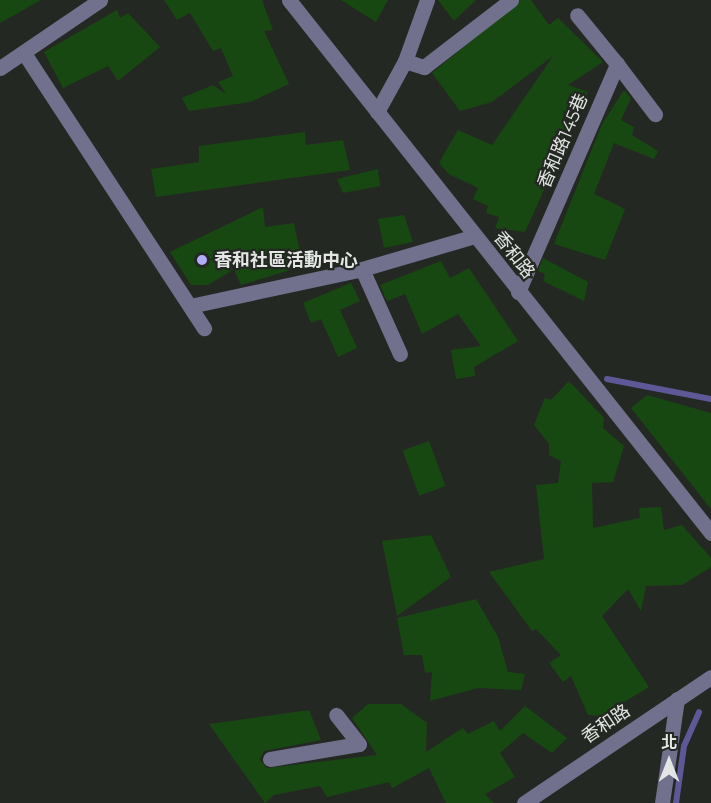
<!DOCTYPE html>
<html>
<head>
<meta charset="utf-8">
<style>
	body { margin:0 }
	#map { position:relative; width:711px; height:803px; overflow:hidden; background:#242823; font-family:Montserrat,"Noto Sans TC",sans-serif }
	div>[style] { position:absolute }
	.stream>* { height:6px; margin:-3px; padding:0 3px; transform-origin:3px; border-radius:3px; background:#5e5897 }
	.building>* { inset:0; background:#184811; transform-origin:0 0 }
	.minor>* { height:15px; margin:-7.5px; padding:0 7.5px; transform-origin:7.5px; border-radius:7.5px; background:#71708d }
	.dots>* { width:16px; height:16px; translate:-50% -50%; box-sizing:border-box; border:3px solid #242823; border-radius:50% }
	span { translate:-50% -50%; white-space:nowrap; text-align:center; line-height:1.15; -webkit-text-stroke:4.5px #242823; paint-order:stroke }
	.street-label { font-size:18px; color:#e3e6e3 }
	.poi-label { font-size:18px; color:#e3e6e3; font-weight:700 }
	.left { translate:0 -50%; text-align:left }
	.north { position:absolute; left:639px; top:731px; width:60px; height:60px; -webkit-text-stroke:4px #242823; paint-order:stroke; rotate:0deg; font-size:16px; font-weight:700; line-height:24px; text-align:center; color:#e3e6e3 }
	.north::after { content:''; display:block; margin:auto; width:21px; height:27px; background:#e3e6e3; clip-path:polygon(50% 0,100% 100%,50% 72%,0 100%) }
</style>
</head>
<body>
<div id="map">
	<div class="stream">
		<div style="left:607px;top:379px;width:106px;rotate:10.9deg"></div>
		<div style="left:676px;top:803px;width:58px;rotate:-82deg"></div>
		<div style="left:684px;top:746px;width:37px;rotate:-66deg"></div>
	</div>
	<div class="building">
		<div style="clip-path:polygon(0 0,41px 0,0 23px)"></div>
		<div style="clip-path:polygon(164px 0,262px 0,273px 30px,264px 31px,289px 84px,250px 102px,189px 111px,182px 98px,213px 85px,226px 94px,218px 82px,233px 76px,221px 48px,213px 51px,190px 13px,177px 20px)"></div>
		<div style="clip-path:polygon(341px 0,388px 0,376px 22px)"></div>
		<div style="clip-path:polygon(438px 0,476px 0,454px 21px)"></div>
		<div style="clip-path:polygon(521px 0,531px 0,549px 25px,558px 18px,603px 62px,568px 85px,588px 92px,525px 232px,495px 228px,499px 217px,486px 213px,488px 206px,473px 199px,478px 188px,449px 174px,439px 163px,458px 130px,492px 145px,553px 56px,492px 102px,460px 111px,432px 73px)"></div>
		<div style="clip-path:polygon(117px 10px,120px 18px,128px 13px,160px 47px,118px 81px,108px 66px,63px 88px,44px 52px)"></div>
		<div style="clip-path:polygon(624px 90px,631px 98px,621px 120px,634px 127px,632px 135px,658px 151px,654px 159px,614px 143px,594px 194px,625px 209px,605px 260px,554px 244px,602px 124px)"></div>
		<div style="clip-path:polygon(305px 132px,306px 145px,343px 140px,350px 170px,156px 197px,151px 169px,199px 162px,199px 146px)"></div>
		<div style="clip-path:polygon(378px 169px,380px 186px,343px 193px,337px 179px)"></div>
		<div style="clip-path:polygon(263px 207px,265px 227px,294px 223px,303px 266px,241px 285px,234px 269px,208px 285px,191px 285px,170px 252px)"></div>
		<div style="clip-path:polygon(404px 215px,413px 242px,384px 248px,378px 219px)"></div>
		<div style="clip-path:polygon(543px 258px,588px 282px,584px 301px,543px 281px,545px 274px,538px 271px)"></div>
		<div style="clip-path:polygon(441px 261px,450px 278px,469px 268px,518px 341px,474px 367px,475px 376px,456px 379px,451px 350px,481px 346px,458px 314px,422px 334px,405px 294px,387px 301px,380px 285px)"></div>
		<div style="clip-path:polygon(351px 283px,360px 301px,340px 310px,357px 348px,338px 357px,321px 319px,311px 323px,303px 303px)"></div>
		<div style="clip-path:polygon(569px 381px,604px 418px,603px 428px,624px 446px,613px 482px,592px 483px,593px 528px,640px 518px,639px 508px,661px 507px,664px 530px,682px 525px,711px 558px,711px 567px,682px 585px,646px 586px,641px 611px,628px 589px,602px 616px,649px 687px,601px 716px,588px 715px,571px 676px,563px 682px,549px 663px,561px 655px,536px 629px,532px 631px,489px 572px,544px 559px,536px 485px,558px 483px,561px 461px,549px 455px,549px 444px,534px 425px,545px 398px,551px 400px)"></div>
		<div style="clip-path:polygon(647px 395px,711px 413px,711px 509px,631px 408px)"></div>
		<div style="left:429px;top:441px;width:48px;height:28px;rotate:70deg"></div>
		<div style="clip-path:polygon(431px 535px,451px 577px,397px 616px,382px 541px)"></div>
		<div style="clip-path:polygon(476px 599px,498px 637px,508px 672px,525px 674px,521px 690px,478px 688px,430px 701px,432px 672px,425px 673px,422px 655px,404px 655px,397px 618px)"></div>
		<div style="clip-path:polygon(368px 704px,401px 704px,427px 723px,426px 752px,463px 728px,468px 734px,494px 721px,500px 731px,525px 706px,567px 738px,552px 753px,523px 733px,500px 753px,515px 777px,485px 794px,494px 803px,446px 803px,429px 768px,392px 788px,389px 782px,327px 797px,320px 786px,274px 795px,265px 803px,209px 724px,309px 710px,321px 740px,264px 751px,260px 760px,267px 768px,377px 755px,352px 718px)"></div>
	</div>
	<div class="minor">
		<div style="left:289px;top:0;width:680px;rotate:51.63deg"></div>
		<div style="left:24px;top:53px;width:329px;rotate:56.8deg"></div>
		<div style="left:405px;top:61px;width:20px;rotate:18deg"></div>
		<div style="left:424px;top:67px;width:110px;rotate:-37.6deg"></div>
		<div style="left:617px;top:64px;width:63px;rotate:52.8deg"></div>
		<div style="left:0;top:68px;width:121px;rotate:-34.2deg"></div>
		<div style="left:377px;top:112px;width:58px;rotate:-61.2deg"></div>
		<div style="left:405px;top:61px;width:65px;rotate:-70.2deg"></div>
		<div style="left:362px;top:269px;width:93px;rotate:65.9deg"></div>
		<div style="left:518px;top:292px;width:249px;rotate:-66.5deg"></div>
		<div style="left:617px;top:64px;width:63px;rotate:-129.2deg"></div>
		<div style="left:190px;top:306px;width:176px;rotate:-12.1deg"></div>
		<div style="left:362px;top:269px;width:118px;rotate:-16.3deg"></div>
		<div style="left:270px;top:759px;width:90px;rotate:-9.6deg"></div>
		<div style="left:359px;top:744px;width:37px;rotate:-128deg"></div>
		<div style="left:524px;top:803px;width:225px;rotate:-34deg"></div>
		<div style="left:662px;top:803px;width:105px;rotate:-81.8deg"></div>
	</div>
	<div class="dots">
		<div style="left:202px;top:260px;background:#b2adf9"></div>
	</div>
	<div class="street-label">
		<span style="left:563px;top:141px;rotate:-67deg">香和路145巷</span>
		<span style="left:514px;top:255px;rotate:52deg">香和路</span>
		<span style="left:606px;top:724px;rotate:-34deg">香和路</span>
	</div>
	<div class="poi-label">
		<span class="left" style="left:214px;top:260px">香和社區活動中心</span>
	</div>
	<div class="north">北</div>
</div>
</body>
</html>
